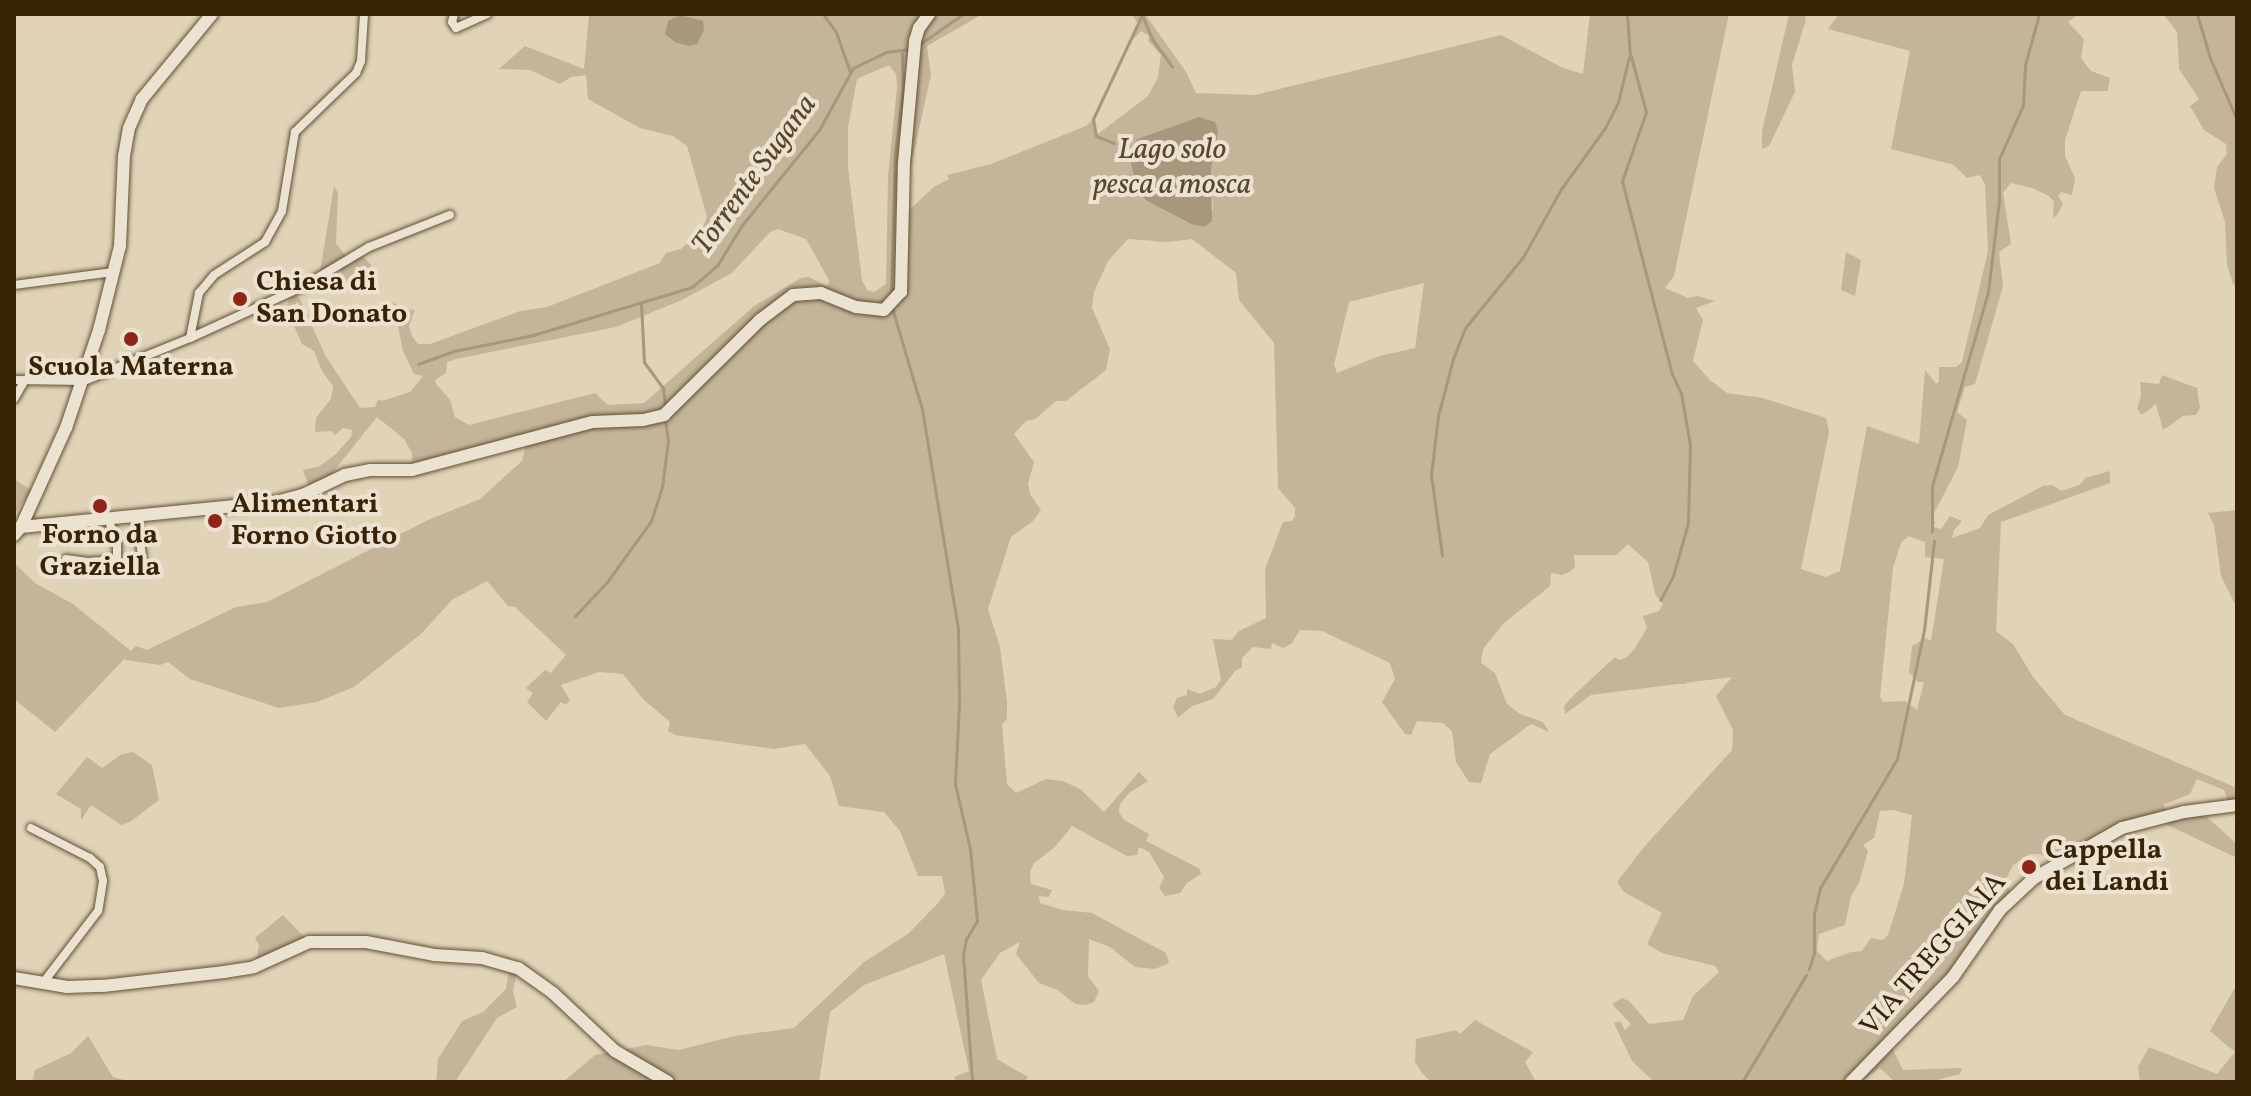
<!DOCTYPE html>
<html>
<head>
<meta charset="utf-8">
<style>
	body { margin:0 }
	#map { position:relative; width:2251px; height:1096px; overflow:hidden; background:#e0d3b8; font-family:Vollkorn,serif }
	div>[style] { position:absolute }
	.green>* { inset:0; background:#c4b59a }
	.water>* { inset:0; background:#a7977c }
	.stream>* { height:3px; margin:-1.5px; padding:0 1.5px; transform-origin:1.5px; border-radius:1.5px; background:#a7977c }
	.roads { filter:drop-shadow(0 0 2px #634f33) drop-shadow(0 0 2px #634f33) }
	.street>* { height:8px; margin:-4px; padding:0 4px; transform-origin:4px; border-radius:4px; background:#ebe2d1 }
	.secondary>* { height:12px; margin:-6px; padding:0 6px; transform-origin:6px; border-radius:6px; background:#ebe2d1 }
	.dots>* { width:22px; height:22px; translate:-50% -50%; box-sizing:border-box; border:4px solid #ebe2d1; border-radius:50% }
	span { translate:-50% -50%; white-space:nowrap; text-align:center; line-height:1.15; -webkit-text-stroke:8px #ebe2d1; paint-order:stroke }
	.poi-label { font-size:28px; color:#392307; font-weight:700 }
	.left { translate:0 -50%; text-align:left }
	.street-label { font-size:28px; color:#392307 }
	.water-label { font-size:30px; color:#5a462a; font-style:italic }
	.frame { position:absolute; inset:0; border:16px solid #392307; pointer-events:none }
</style>
</head>
<body>
<div id="map">
	<div class="green">
		<div style="clip-path:polygon(evenodd,589px 14px,983px 14px,927px 46px,931px 75px,906px 188px,908px 211px,935px 186px,949px 179px,947px 175px,991px 164px,1086px 126px,1093px 119px,1094px 131px,1098px 134px,1148px 96px,1158px 77px,1161px 55px,1148px 41px,1149px 36px,1141px 31px,1126px 47px,1138px 24px,1132px 14px,1145px 14px,1186px 72px,1196px 93px,1255px 95px,1501px 35px,1563px 68px,1583px 74px,1590px 14px,1729px 14px,1674px 276px,1665px 288px,1688px 298px,1697px 296px,1715px 301px,1696px 308px,1703px 320px,1693px 361px,1710px 380px,1727px 393px,1763px 398px,1826px 418px,1829px 432px,1801px 569px,1826px 577px,1840px 571px,1867px 426px,1919px 444px,1925px 370px,1936px 384px,1939px 382px,1939px 367px,1956px 367px,1962px 362px,1988px 251px,1985px 185px,1980px 175px,1967px 178px,1954px 165px,1891px 149px,1910px 51px,1828px 29px,1839px 14px,2078px 14px,2068px 22px,2084px 39px,2081px 58px,2091px 71px,2110px 78px,2108px 91px,2081px 91px,2065px 140px,2065px 156px,2075px 178px,2072px 195px,2061px 192px,2058px 196px,2063px 204px,2058px 214px,2053px 218px,2054px 202px,2049px 196px,2032px 188px,2011px 183px,2003px 193px,2011px 244px,1999px 252px,2003px 286px,1975px 384px,1965px 387px,1957px 412px,1967px 420px,1958px 467px,1931px 519px,1935px 521px,1934px 527px,1941px 529px,1950px 516px,1962px 521px,1954px 530px,1952px 538px,1980px 528px,1988px 515px,2043px 486px,2052px 485px,2062px 491px,2081px 484px,2085px 478px,2110px 471px,2110px 483px,2001px 522px,1996px 631px,2013px 644px,2033px 677px,2065px 715px,2237px 788px,2237px 805px,2229px 803px,2224px 790px,2197px 779px,2190px 794px,2163px 805px,2171px 815px,2199px 810px,2237px 844px,2237px 858px,2155px 819px,2057px 863px,2040px 854px,2030px 854px,2013px 865px,2004px 883px,2014px 895px,1890px 1044px,1903px 1070px,1962px 1068px,1960px 1074px,1929px 1082px,1895px 1082px,1880px 1068px,1860px 1082px,1654px 1082px,1632px 1061px,1614px 1023px,1620px 1021px,1625px 1030px,1631px 1024px,1612px 1004px,1622px 998px,1629px 1001px,1649px 1024px,1683px 1020px,1693px 996px,1719px 972px,1715px 966px,1662px 953px,1647px 944px,1662px 913px,1624px 892px,1617px 882px,1644px 847px,1732px 750px,1733px 730px,1716px 696px,1732px 677px,1591px 695px,1565px 714px,1564px 706px,1575px 694px,1615px 657px,1619px 660px,1627px 657px,1635px 648px,1647px 628px,1643px 616px,1659px 611px,1663px 604px,1655px 594px,1648px 562px,1628px 544px,1616px 555px,1574px 555px,1575px 567px,1571px 571px,1562px 575px,1551px 573px,1550px 586px,1504px 623px,1483px 649px,1481px 663px,1495px 673px,1507px 704px,1520px 714px,1543px 722px,1549px 732px,1531px 724px,1490px 754px,1481px 783px,1469px 782px,1456px 762px,1452px 731px,1443px 723px,1417px 721px,1411px 735px,1405px 734px,1382px 702px,1395px 679px,1390px 663px,1322px 631px,1300px 630px,1292px 643px,1283px 648px,1272px 643px,1271px 649px,1253px 647px,1242px 658px,1242px 668px,1236px 670px,1213px 699px,1192px 706px,1178px 718px,1173px 707px,1177px 698px,1187px 695px,1187px 689px,1200px 694px,1216px 687px,1221px 680px,1213px 639px,1232px 640px,1239px 631px,1266px 618px,1265px 569px,1283px 522px,1292px 521px,1295px 516px,1295px 508px,1278px 488px,1274px 343px,1239px 300px,1236px 273px,1192px 239px,1168px 242px,1128px 239px,1108px 261px,1094px 292px,1092px 308px,1110px 349px,1106px 370px,1066px 401px,1056px 401px,1035px 419px,1026px 421px,1014px 434px,1034px 462px,1028px 484px,1030px 494px,1041px 510px,1033px 521px,1011px 537px,988px 609px,1000px 647px,1007px 702px,1007px 719px,1002px 725px,1007px 784px,1016px 793px,1046px 779px,1063px 781px,1080px 789px,1104px 812px,1139px 772px,1148px 781px,1129px 793px,1120px 804px,1119px 812px,1124px 820px,1149px 834px,1146px 841px,1200px 869px,1201px 874px,1187px 883px,1180px 893px,1165px 896px,1159px 888px,1164px 877px,1149px 852px,1139px 847px,1137px 855px,1127px 856px,1072px 826px,1055px 847px,1034px 863px,1030px 872px,1031px 884px,1052px 890px,1049px 897px,1039px 896px,1040px 903px,1063px 910px,1092px 913px,1166px 953px,1169px 963px,1155px 969px,1135px 967px,1110px 947px,1089px 939px,1088px 976px,1099px 991px,1094px 1002px,1086px 1005px,1075px 1004px,1058px 990px,1039px 983px,1016px 954px,1020px 942px,1000px 953px,981px 980px,997px 1059px,1028px 1077px,1025px 1082px,956px 1082px,954px 1077px,969px 1071px,944px 954px,864px 985px,830px 1012px,819px 1082px,563px 1082px,595px 1055px,646px 1045px,679px 1050px,734px 1036px,794px 1028px,864px 962px,908px 934px,938px 903px,945px 894px,942px 876px,918px 876px,900px 831px,884px 812px,839px 806px,830px 776px,805px 744px,774px 749px,675px 735px,668px 731px,670px 722px,644px 700px,623px 674px,599px 672px,561px 685px,570px 700px,566px 705px,561px 702px,546px 721px,527px 702px,533px 693px,526px 688px,545px 670px,551px 673px,566px 655px,515px 607px,508px 606px,487px 581px,452px 600px,421px 634px,354px 687px,317px 702px,279px 708px,190px 679px,168px 662px,160px 665px,125px 660px,127px 656px,55px 732px,14px 699px,14px 563px,35px 583px,73px 604px,131px 651px,136px 646px,147px 650px,236px 607px,267px 602px,428px 520px,480px 499px,522px 461px,527px 441px,412px 470px,412px 453px,404px 439px,377px 417px,329px 477px,309px 487px,303px 470px,320px 466px,336px 454px,351px 437px,352px 430px,343px 428px,335px 435px,331px 431px,315px 432px,316px 418px,331px 399px,333px 386px,322px 371px,314px 351px,302px 344px,286px 308px,292px 291px,300px 299px,325px 355px,360px 408px,375px 407px,378px 399px,382px 401px,410px 392px,423px 376px,414px 374px,403px 351px,393px 302px,402px 309px,415px 310px,409px 326px,412px 336px,418px 344px,430px 344px,520px 311px,547px 307px,660px 263px,666px 253px,681px 249px,701px 231px,707px 217px,687px 146px,673px 136px,640px 128px,588px 99px,586px 75px,571px 77px,560px 84px,530px 70px,499px 69px,525px 46px,584px 69px,589px 14px,889px 65px,896px 74px,897px 88px,888px 176px,886px 284px,874px 292px,867px 290px,862px 280px,848px 168px,848px 127px,857px 79px,889px 65px,589px 14px,1199px 117px,1215px 151px,1211px 170px,1213px 210px,1191px 224px,1147px 201px,1137px 139px,1199px 117px,589px 14px,778px 229px,806px 239px,830px 282px,826px 286px,809px 277px,801px 278px,754px 306px,644px 403px,608px 405px,595px 393px,469px 425px,455px 417px,450px 400px,436px 384px,435px 380px,446px 373px,447px 362px,456px 359px,616px 327px,682px 300px,732px 273px,770px 232px,778px 229px,589px 14px,1424px 283px,1415px 348px,1379px 356px,1337px 373px,1334px 365px,1349px 302px,1424px 283px,589px 14px,1908px 536px,1925px 542px,1925px 557px,1944px 559px,1931px 641px,1926px 638px,1912px 646px,1909px 672px,1918px 682px,1924px 682px,1917px 710px,1905px 701px,1883px 702px,1880px 697px,1893px 568px,1901px 543px,1908px 536px,589px 14px,1893px 810px,1912px 815px,1904px 884px,1888px 935px,1883px 940px,1871px 938px,1862px 951px,1851px 952px,1827px 961px,1817px 951px,1819px 934px,1845px 925px,1851px 896px,1859px 883px,1868px 851px,1863px 845px,1874px 838px,1880px 811px,1893px 810px)"></div>
		<div style="clip-path:polygon(1789px 14px,1805px 14px,1806px 20px,1792px 65px,1795px 92px,1769px 146px,1762px 149px,1762px 131px)"></div>
		<div style="clip-path:polygon(2163px 14px,2237px 14px,2237px 287px,2233px 284px,2227px 265px,2225px 222px,2214px 188px,2217px 167px,2227px 154px,2226px 144px,2204px 130px,2190px 106px,2199px 99px,2179px 69px,2177px 32px)"></div>
		<div style="clip-path:polygon(334px 186px,338px 193px,336px 243px,348px 259px,360px 253px,371px 265px,372px 278px,382px 289px,365px 286px,353px 291px,337px 266px,320px 272px)"></div>
		<div style="clip-path:polygon(1846px 252px,1861px 260px,1855px 296px,1841px 290px)"></div>
		<div style="clip-path:polygon(2162px 375px,2197px 388px,2200px 408px,2196px 415px,2183px 416px,2163px 430px,2156px 404px,2142px 415px,2137px 409px,2141px 395px,2140px 382px,2159px 384px)"></div>
		<div style="clip-path:polygon(14px 479px,31px 490px,14px 515px)"></div>
		<div style="clip-path:polygon(2237px 510px,2237px 608px,2221px 576px,2214px 525px,2208px 513px)"></div>
		<div style="clip-path:polygon(133px 752px,152px 765px,159px 800px,130px 822px,121px 825px,91px 805px,81px 820px,81px 809px,56px 794px,87px 757px,102px 768px,122px 754px)"></div>
		<div style="clip-path:polygon(283px 915px,309px 942px,255px 967px,259px 945px,255px 938px)"></div>
		<div style="clip-path:polygon(510px 965px,518px 968px,513px 991px,517px 1007px,497px 1018px,455px 1082px,436px 1082px,438px 1059px,443px 1051px,462px 1021px,483px 1012px,506px 989px)"></div>
		<div style="clip-path:polygon(2237px 984px,2237px 1082px,2140px 1082px,2138px 1067px,2149px 1047px,2217px 1074px,2235px 1052px,2210px 1031px)"></div>
		<div style="clip-path:polygon(1475px 1020px,1533px 1052px,1525px 1062px,1536px 1082px,1431px 1082px,1422px 1073px,1415px 1062px,1416px 1039px,1456px 1030px,1460px 1034px)"></div>
		<div style="clip-path:polygon(88px 1036px,113px 1077px,131px 1082px,32px 1082px,35px 1070px,71px 1053px)"></div>
	</div>
	<div class="water">
		<div style="clip-path:polygon(680px 15px,703px 21px,704px 30px,697px 44px,689px 46px,675px 42px,665px 34px,668px 21px)"></div>
		<div style="clip-path:polygon(1199px 117px,1215px 122px,1218px 131px,1211px 170px,1212px 221px,1204px 227px,1191px 224px,1147px 201px,1138px 191px,1131px 164px,1137px 139px)"></div>
	</div>
	<div class="stream">
		<div style="left:823px;top:14px;width:22px;rotate:54deg"></div>
		<div style="left:836px;top:32px;width:42px;rotate:70.7deg"></div>
		<div style="left:1627px;top:14px;width:39px;rotate:86deg"></div>
		<div style="left:1630px;top:53px;width:61px;rotate:74.8deg"></div>
		<div style="left:1646px;top:112px;width:73px;rotate:109.2deg"></div>
		<div style="left:1622px;top:181px;width:199px;rotate:75.5deg"></div>
		<div style="left:1672px;top:374px;width:21px;rotate:65deg"></div>
		<div style="left:1681px;top:393px;width:53px;rotate:80.2deg"></div>
		<div style="left:1690px;top:445px;width:78px;rotate:91.5deg"></div>
		<div style="left:1688px;top:523px;width:55px;rotate:105.8deg"></div>
		<div style="left:1673px;top:576px;width:27px;rotate:118deg"></div>
		<div style="left:2197px;top:14px;width:46px;rotate:73.5deg"></div>
		<div style="left:2210px;top:58px;width:68px;rotate:66.5deg"></div>
		<div style="left:1142px;top:15px;width:26px;rotate:67deg"></div>
		<div style="left:1152px;top:39px;width:34px;rotate:54deg"></div>
		<div style="left:917px;top:46px;width:56px;rotate:-34.8deg"></div>
		<div style="left:1114px;top:143px;width:19px;rotate:-159deg"></div>
		<div style="left:1096px;top:136px;width:17px;rotate:-100deg"></div>
		<div style="left:1093px;top:119px;width:115px;rotate:-64.8deg"></div>
		<div style="left:891px;top:296px;width:142px;rotate:-88.4deg"></div>
		<div style="left:895px;top:154px;width:66px;rotate:-83.1deg"></div>
		<div style="left:903px;top:88px;width:36px;rotate:-92deg"></div>
		<div style="left:641px;top:303px;width:59px;rotate:87.1deg"></div>
		<div style="left:644px;top:362px;width:32px;rotate:54deg"></div>
		<div style="left:663px;top:388px;width:16px;rotate:83deg"></div>
		<div style="left:892px;top:308px;width:105px;rotate:73.5deg"></div>
		<div style="left:922px;top:409px;width:222px;rotate:80.7deg"></div>
		<div style="left:958px;top:628px;width:76px;rotate:89.2deg"></div>
		<div style="left:959px;top:704px;width:80px;rotate:92.9deg"></div>
		<div style="left:955px;top:784px;width:67px;rotate:77deg"></div>
		<div style="left:970px;top:849px;width:72px;rotate:84.4deg"></div>
		<div style="left:977px;top:921px;width:21px;rotate:121deg"></div>
		<div style="left:966px;top:939px;width:16px;rotate:101deg"></div>
		<div style="left:963px;top:955px;width:127px;rotate:85.9deg"></div>
		<div style="left:418px;top:364px;width:38px;rotate:-20deg"></div>
		<div style="left:454px;top:351px;width:81px;rotate:-11.4deg"></div>
		<div style="left:533px;top:335px;width:166px;rotate:-16.8deg"></div>
		<div style="left:692px;top:287px;width:35px;rotate:-41deg"></div>
		<div style="left:718px;top:264px;width:46px;rotate:-58.4deg"></div>
		<div style="left:742px;top:225px;width:122px;rotate:-51deg"></div>
		<div style="left:819px;top:130px;width:71px;rotate:-61.3deg"></div>
		<div style="left:853px;top:68px;width:37px;rotate:-26deg"></div>
		<div style="left:886px;top:52px;width:24px;rotate:-7deg"></div>
		<div style="left:1932px;top:531px;width:45px;rotate:-90deg"></div>
		<div style="left:1932px;top:486px;width:202px;rotate:-73.9deg"></div>
		<div style="left:1988px;top:292px;width:92px;rotate:-83.1deg"></div>
		<div style="left:1999px;top:201px;width:42px;rotate:-90deg"></div>
		<div style="left:1999px;top:159px;width:59px;rotate:-66deg"></div>
		<div style="left:2023px;top:105px;width:40px;rotate:-87.1deg"></div>
		<div style="left:2025px;top:65px;width:53px;rotate:-74.6deg"></div>
		<div style="left:1442px;top:555px;width:81px;rotate:-97.8deg"></div>
		<div style="left:1431px;top:475px;width:59px;rotate:-83.2deg"></div>
		<div style="left:1438px;top:416px;width:59px;rotate:-75.3deg"></div>
		<div style="left:1453px;top:359px;width:33px;rotate:-69deg"></div>
		<div style="left:1465px;top:328px;width:92px;rotate:-50.8deg"></div>
		<div style="left:1523px;top:257px;width:78px;rotate:-60.8deg"></div>
		<div style="left:1561px;top:189px;width:75px;rotate:-54.2deg"></div>
		<div style="left:1605px;top:128px;width:29px;rotate:-63deg"></div>
		<div style="left:1618px;top:102px;width:46px;rotate:-76.3deg"></div>
		<div style="left:575px;top:616px;width:47px;rotate:-46.7deg"></div>
		<div style="left:607px;top:582px;width:75px;rotate:-54.2deg"></div>
		<div style="left:651px;top:521px;width:36px;rotate:-72deg"></div>
		<div style="left:662px;top:487px;width:46px;rotate:-82.6deg"></div>
		<div style="left:668px;top:441px;width:21px;rotate:-98deg"></div>
		<div style="left:1809px;top:969px;width:17px;rotate:-73deg"></div>
		<div style="left:1814px;top:953px;width:39px;rotate:-90deg"></div>
		<div style="left:1814px;top:914px;width:27px;rotate:-77deg"></div>
		<div style="left:1820px;top:888px;width:150px;rotate:-59.2deg"></div>
		<div style="left:1897px;top:759px;width:132px;rotate:-78.2deg"></div>
		<div style="left:1924px;top:630px;width:90px;rotate:-83.6deg"></div>
		<div style="left:1742px;top:1082px;width:125px;rotate:-59.1deg"></div>
	</div>
	<div class="roads">
		<div class="street">
			<div style="left:454px;top:14px;width:8px;rotate:104deg"></div>
			<div style="left:452px;top:22px;width:7px;rotate:56deg"></div>
			<div style="left:456px;top:28px;width:34px;rotate:-24deg"></div>
			<div style="left:14px;top:285px;width:100px;rotate:-7.5deg"></div>
			<div style="left:190px;top:338px;width:46px;rotate:-78.7deg"></div>
			<div style="left:199px;top:293px;width:23px;rotate:-50deg"></div>
			<div style="left:214px;top:275px;width:61px;rotate:-32.9deg"></div>
			<div style="left:265px;top:242px;width:35px;rotate:-61deg"></div>
			<div style="left:282px;top:211px;width:80px;rotate:-80.7deg"></div>
			<div style="left:295px;top:132px;width:85px;rotate:-44deg"></div>
			<div style="left:356px;top:73px;width:13px;rotate:-67deg"></div>
			<div style="left:361px;top:61px;width:47px;rotate:-86.3deg"></div>
			<div style="left:14px;top:380px;width:70px;rotate:0.8deg"></div>
			<div style="left:84px;top:381px;width:114px;rotate:-22.1deg"></div>
			<div style="left:190px;top:338px;width:123px;rotate:-24.5deg"></div>
			<div style="left:302px;top:287px;width:78px;rotate:-30.8deg"></div>
			<div style="left:369px;top:247px;width:87px;rotate:-21.6deg"></div>
			<div style="left:14px;top:399px;width:22px;rotate:-60deg"></div>
			<div style="left:137px;top:515px;width:50px;rotate:83.2deg"></div>
			<div style="left:66px;top:559px;width:22px;rotate:8deg"></div>
			<div style="left:88px;top:562px;width:29px;rotate:-4deg"></div>
			<div style="left:117px;top:560px;width:16px;rotate:-90deg"></div>
			<div style="left:117px;top:544px;width:28px;rotate:-109deg"></div>
			<div style="left:31px;top:828px;width:66px;rotate:27deg"></div>
			<div style="left:90px;top:858px;width:13px;rotate:42deg"></div>
			<div style="left:100px;top:867px;width:14px;rotate:78deg"></div>
			<div style="left:103px;top:881px;width:30px;rotate:99deg"></div>
			<div style="left:98px;top:911px;width:91px;rotate:127.4deg"></div>
		</div>
		<div class="secondary">
			<div style="left:21px;top:527px;width:109px;rotate:-65.6deg"></div>
			<div style="left:66px;top:428px;width:103px;rotate:-71.4deg"></div>
			<div style="left:99px;top:330px;width:87px;rotate:-76deg"></div>
			<div style="left:120px;top:246px;width:90px;rotate:-87.5deg"></div>
			<div style="left:124px;top:156px;width:28px;rotate:-80deg"></div>
			<div style="left:129px;top:128px;width:32px;rotate:-66deg"></div>
			<div style="left:142px;top:99px;width:110px;rotate:-50.5deg"></div>
			<div style="left:14px;top:535px;width:11px;rotate:-49deg"></div>
			<div style="left:21px;top:527px;width:256px;rotate:-5.6deg"></div>
			<div style="left:276px;top:502px;width:28px;rotate:-15deg"></div>
			<div style="left:303px;top:495px;width:47px;rotate:-25.5deg"></div>
			<div style="left:345px;top:475px;width:25px;rotate:-11deg"></div>
			<div style="left:370px;top:470px;width:42px"></div>
			<div style="left:412px;top:470px;width:187px;rotate:-14.9deg"></div>
			<div style="left:593px;top:422px;width:50px;rotate:-2.3deg"></div>
			<div style="left:643px;top:420px;width:22px;rotate:-13deg"></div>
			<div style="left:664px;top:415px;width:135px;rotate:-44.7deg"></div>
			<div style="left:760px;top:320px;width:41px;rotate:-37.1deg"></div>
			<div style="left:793px;top:295px;width:28px;rotate:-4deg"></div>
			<div style="left:821px;top:293px;width:38px;rotate:22deg"></div>
			<div style="left:856px;top:307px;width:28px;rotate:6deg"></div>
			<div style="left:884px;top:310px;width:25px;rotate:-47deg"></div>
			<div style="left:901px;top:292px;width:129px;rotate:-88.7deg"></div>
			<div style="left:904px;top:163px;width:122px;rotate:-84.8deg"></div>
			<div style="left:915px;top:41px;width:14px;rotate:-73deg"></div>
			<div style="left:919px;top:28px;width:17px;rotate:-54deg"></div>
			<div style="left:14px;top:978px;width:54px;rotate:9.6deg"></div>
			<div style="left:67px;top:987px;width:36px;rotate:-2deg"></div>
			<div style="left:103px;top:986px;width:122px;rotate:-6.6deg"></div>
			<div style="left:224px;top:972px;width:30px;rotate:-9deg"></div>
			<div style="left:254px;top:967px;width:60px;rotate:-24.4deg"></div>
			<div style="left:309px;top:942px;width:57px"></div>
			<div style="left:366px;top:942px;width:69px;rotate:10.8deg"></div>
			<div style="left:434px;top:955px;width:48px;rotate:3.6deg"></div>
			<div style="left:482px;top:958px;width:37px;rotate:16deg"></div>
			<div style="left:518px;top:968px;width:43px;rotate:35.5deg"></div>
			<div style="left:553px;top:993px;width:85px;rotate:43.1deg"></div>
			<div style="left:615px;top:1051px;width:61px;rotate:30.3deg"></div>
			<div style="left:1851px;top:1082px;width:146px;rotate:-45.8deg"></div>
			<div style="left:1953px;top:977px;width:82px;rotate:-55deg"></div>
			<div style="left:2000px;top:910px;width:47px;rotate:-43.3deg"></div>
			<div style="left:2034px;top:878px;width:101px;rotate:-29.6deg"></div>
			<div style="left:2122px;top:828px;width:64px;rotate:-14.5deg"></div>
			<div style="left:2184px;top:812px;width:53px;rotate:-7.5deg"></div>
		</div>
	</div>
	<div class="dots">
		<div style="left:240px;top:299px;background:#8f2418"></div>
		<div style="left:131px;top:339px;background:#8f2418"></div>
		<div style="left:100px;top:506px;background:#8f2418"></div>
		<div style="left:215px;top:521px;background:#8f2418"></div>
		<div style="left:2029px;top:867px;background:#8f2418"></div>
	</div>
	<div class="poi-label">
		<span class="left" style="left:256px;top:299px">Chiesa di<br>San Donato</span>
		<span style="left:131px;top:368px">Scuola Materna</span>
		<span class="left" style="left:231px;top:521px">Alimentari<br>Forno Giotto</span>
		<span style="left:100px;top:552px">Forno da<br>Graziella</span>
		<span class="left" style="left:2045px;top:867px">Cappella<br>dei Landi</span>
	</div>
	<div class="street-label">
		<span style="left:1934px;top:955px;rotate:-49deg">VIA TREGGIAIA</span>
	</div>
	<div class="water-label">
		<span style="left:1172px;top:167px">Lago solo<br>pesca a mosca</span>
		<span style="left:755px;top:175px;rotate:-54deg">Torrente Sugana</span>
	</div>
	<div class="frame"></div>
</div>
</body>
</html>
